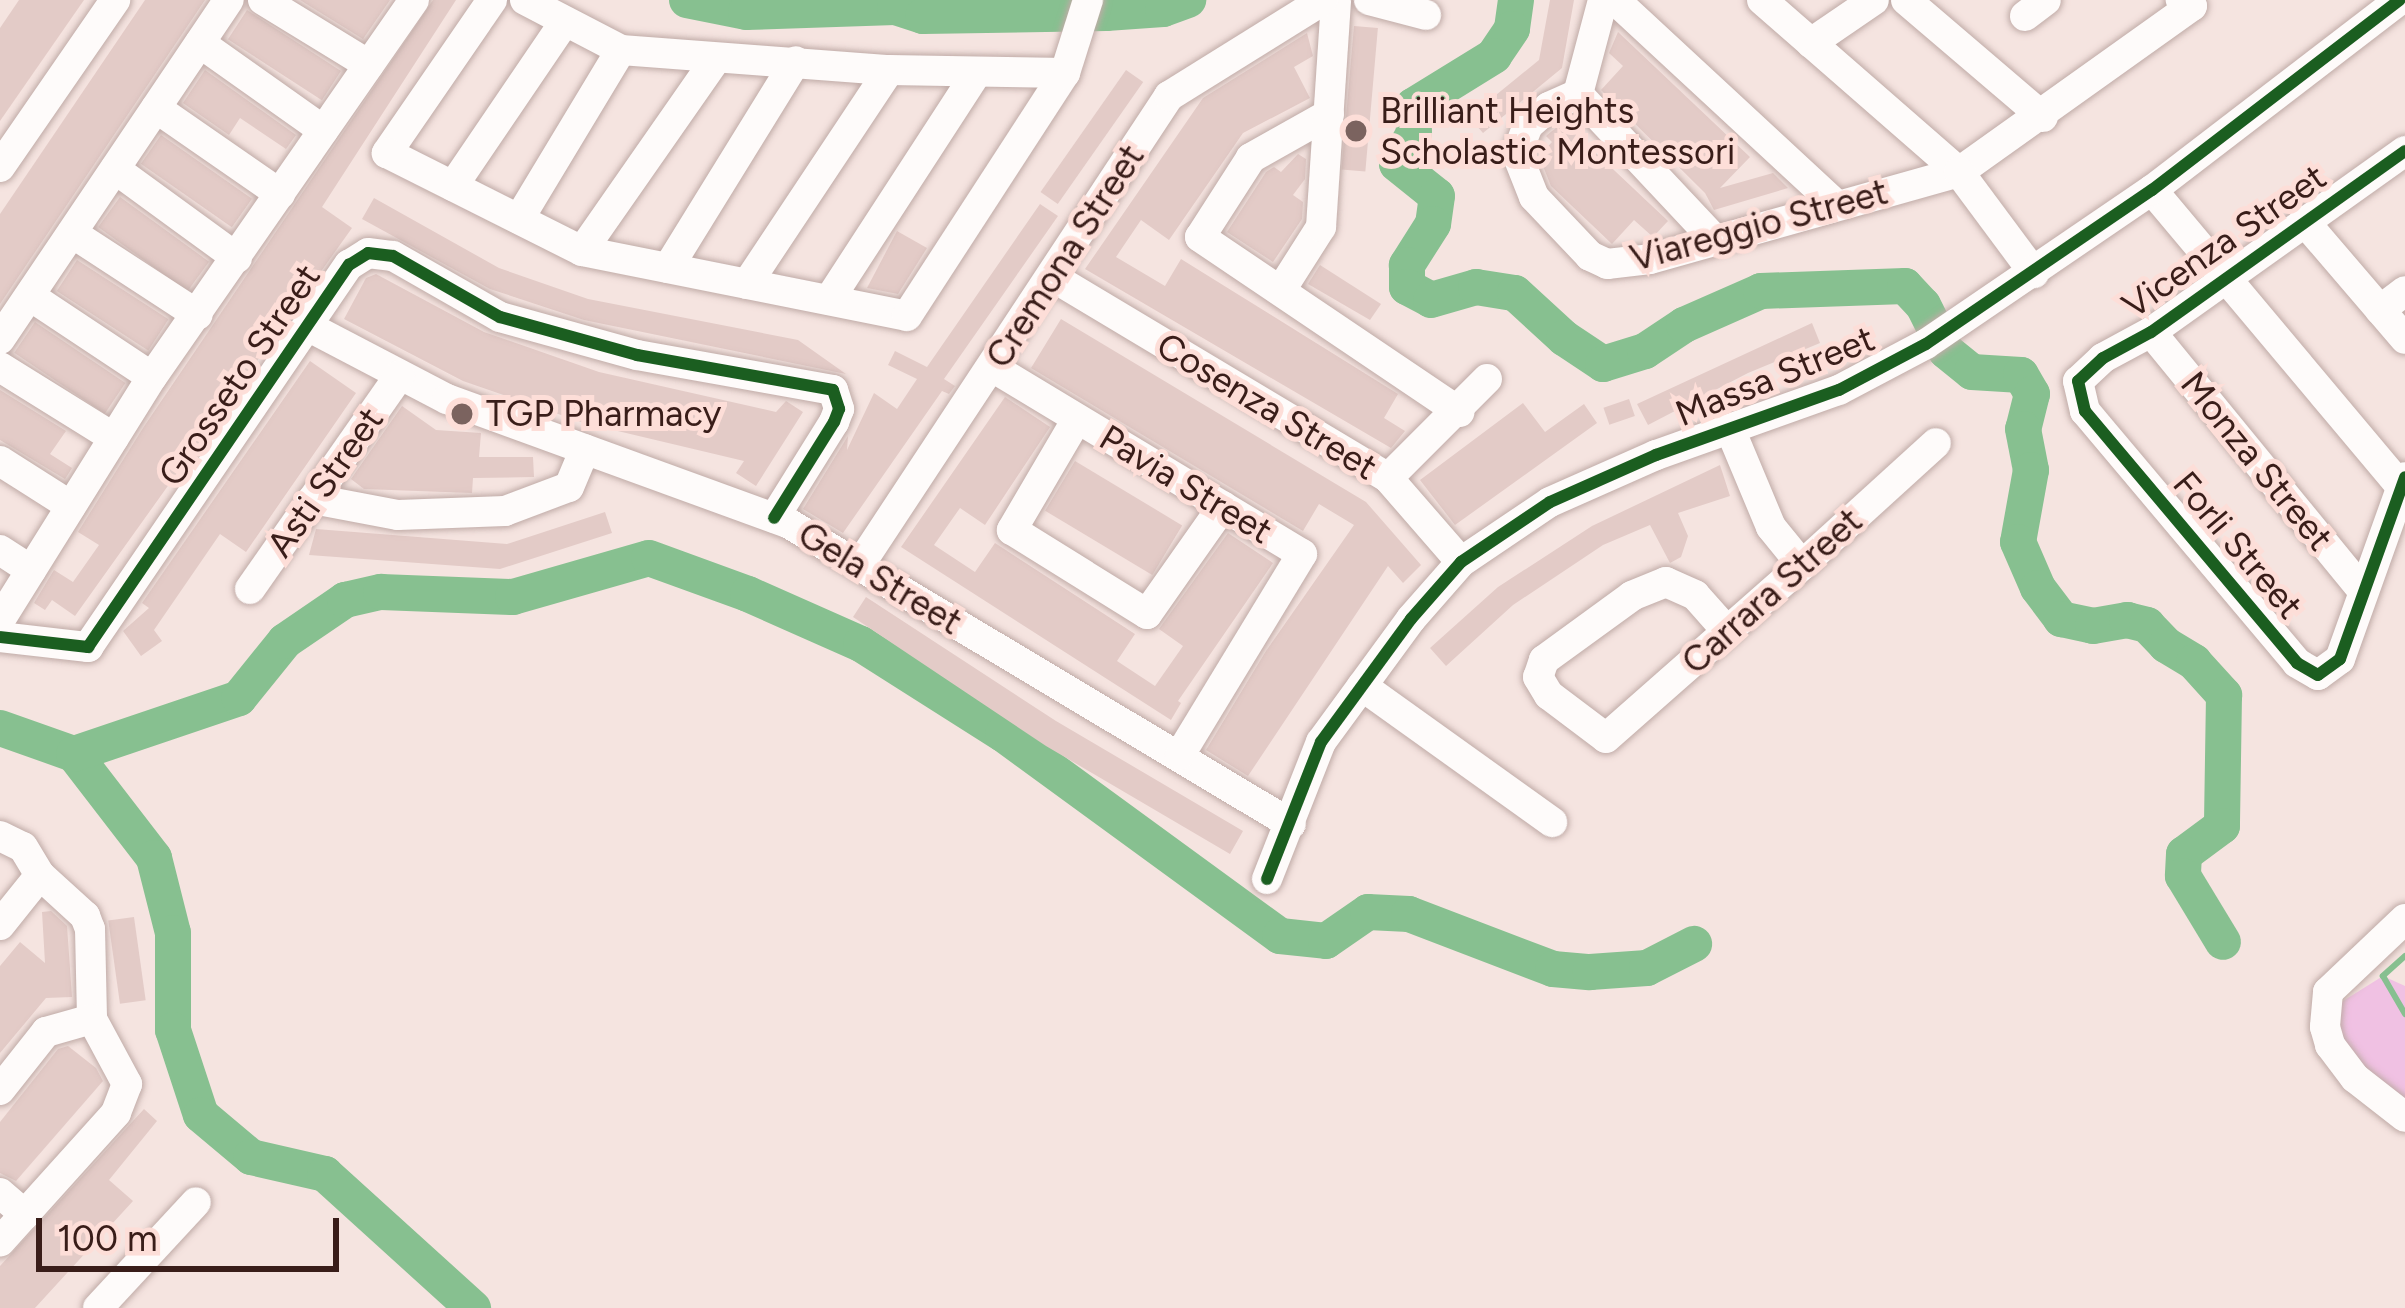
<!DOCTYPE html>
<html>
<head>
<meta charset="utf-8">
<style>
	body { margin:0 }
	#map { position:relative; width:2405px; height:1308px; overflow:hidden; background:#f5e4e0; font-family:Figtree,sans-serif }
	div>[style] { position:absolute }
	.green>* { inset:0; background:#f0c1e3 }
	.stream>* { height:6px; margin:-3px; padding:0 3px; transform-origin:3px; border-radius:3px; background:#87c090 }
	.river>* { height:36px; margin:-18px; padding:0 18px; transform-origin:18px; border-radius:18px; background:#87c090 }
	.building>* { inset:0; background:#e3cbc7; transform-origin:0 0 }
	.roads { filter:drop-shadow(0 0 3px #c0aba7) drop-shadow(0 0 3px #c0aba7) }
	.minor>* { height:30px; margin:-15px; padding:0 15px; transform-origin:15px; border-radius:15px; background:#fefbfa }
	.cycleway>* { height:12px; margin:-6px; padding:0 6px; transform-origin:6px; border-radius:6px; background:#1b5e20 }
	.dots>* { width:33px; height:33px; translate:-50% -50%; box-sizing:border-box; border:6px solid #fdded8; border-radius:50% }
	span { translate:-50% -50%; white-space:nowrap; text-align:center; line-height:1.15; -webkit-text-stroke:10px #fdded8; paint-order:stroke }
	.poi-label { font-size:36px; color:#391d19 }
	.left { translate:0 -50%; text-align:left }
	.street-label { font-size:36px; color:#391d19 }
	.scale { position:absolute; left:36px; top:1218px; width:303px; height:54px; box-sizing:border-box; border:6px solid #391d19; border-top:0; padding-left:15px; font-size:36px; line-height:42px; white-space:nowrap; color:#391d19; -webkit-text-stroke:9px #fdded8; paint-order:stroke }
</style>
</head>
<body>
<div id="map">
	<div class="green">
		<div style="clip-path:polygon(2383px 976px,2405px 986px,2405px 1105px,2337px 1056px,2335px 1006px)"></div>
	</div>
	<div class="stream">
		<div style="left:2405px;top:956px;width:30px;rotate:138deg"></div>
		<div style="left:2383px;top:976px;width:44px;rotate:59.9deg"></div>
	</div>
	<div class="river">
		<div style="left:687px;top:0;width:60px;rotate:11.5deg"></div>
		<div style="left:746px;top:12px;width:149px;rotate:-1.9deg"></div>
		<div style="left:895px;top:7px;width:29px;rotate:18deg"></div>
		<div style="left:923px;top:16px;width:183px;rotate:-0.9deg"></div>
		<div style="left:1106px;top:13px;width:57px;rotate:-4deg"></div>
		<div style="left:1163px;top:9px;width:27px;rotate:-20deg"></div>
		<div style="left:1516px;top:0;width:29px;rotate:98deg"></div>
		<div style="left:1512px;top:29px;width:32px;rotate:124deg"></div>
		<div style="left:1494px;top:56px;width:95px;rotate:148.3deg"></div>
		<div style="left:1413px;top:106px;width:27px;rotate:88deg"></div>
		<div style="left:1414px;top:133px;width:35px;rotate:119deg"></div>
		<div style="left:1397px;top:164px;width:51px;rotate:38.7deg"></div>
		<div style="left:1437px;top:196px;width:28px;rotate:98deg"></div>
		<div style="left:1433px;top:224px;width:49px;rotate:122.4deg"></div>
		<div style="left:1407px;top:265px;width:22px;rotate:90deg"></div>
		<div style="left:1407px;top:287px;width:27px;rotate:28deg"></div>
		<div style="left:1431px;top:300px;width:47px;rotate:-16.1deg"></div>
		<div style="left:1476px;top:287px;width:39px;rotate:9deg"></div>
		<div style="left:1515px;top:293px;width:67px;rotate:42.6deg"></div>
		<div style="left:1564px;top:338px;width:47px;rotate:33.7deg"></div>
		<div style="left:1603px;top:364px;width:44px;rotate:-17.2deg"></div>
		<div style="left:1645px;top:351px;width:47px;rotate:-33.7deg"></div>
		<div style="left:1684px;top:325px;width:84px;rotate:-23.8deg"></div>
		<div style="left:1761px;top:291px;width:144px;rotate:-2deg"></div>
		<div style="left:1905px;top:286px;width:26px;rotate:47deg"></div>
		<div style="left:1923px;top:305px;width:51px;rotate:63.4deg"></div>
		<div style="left:1946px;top:351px;width:33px;rotate:39deg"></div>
		<div style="left:1972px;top:372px;width:49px;rotate:3.5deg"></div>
		<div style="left:2021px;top:375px;width:22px;rotate:60deg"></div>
		<div style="left:2032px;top:394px;width:36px;rotate:104deg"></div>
		<div style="left:2023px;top:429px;width:42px;rotate:79deg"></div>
		<div style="left:2031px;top:470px;width:73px;rotate:100.2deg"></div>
		<div style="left:2018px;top:542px;width:50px;rotate:66.5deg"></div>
		<div style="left:2038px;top:588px;width:39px;rotate:53deg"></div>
		<div style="left:2061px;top:619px;width:33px;rotate:12deg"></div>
		<div style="left:2093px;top:626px;width:35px;rotate:-10deg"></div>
		<div style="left:2127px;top:620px;width:21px;rotate:14deg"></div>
		<div style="left:2147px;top:625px;width:28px;rotate:46deg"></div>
		<div style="left:2166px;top:645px;width:33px;rotate:31deg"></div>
		<div style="left:2194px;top:662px;width:45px;rotate:47.7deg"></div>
		<div style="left:2224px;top:695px;width:131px;rotate:90.9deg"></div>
		<div style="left:2222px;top:826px;width:47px;rotate:143.6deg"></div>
		<div style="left:2184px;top:854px;width:22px;rotate:93deg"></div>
		<div style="left:2183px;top:876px;width:77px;rotate:58.8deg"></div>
		<div style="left:0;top:728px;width:78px;rotate:19.4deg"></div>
		<div style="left:74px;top:754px;width:131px;rotate:52.4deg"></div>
		<div style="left:154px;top:858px;width:77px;rotate:75.8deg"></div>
		<div style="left:173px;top:933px;width:97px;rotate:90deg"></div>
		<div style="left:173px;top:1030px;width:89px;rotate:71.8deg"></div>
		<div style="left:201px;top:1115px;width:65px;rotate:40deg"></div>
		<div style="left:251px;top:1157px;width:76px;rotate:12.9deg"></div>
		<div style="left:325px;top:1174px;width:200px;rotate:42.2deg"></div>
		<div style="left:74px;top:754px;width:174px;rotate:-18.7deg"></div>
		<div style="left:239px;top:698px;width:73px;rotate:-51.1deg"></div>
		<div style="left:285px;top:641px;width:73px;rotate:-34.3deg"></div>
		<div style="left:345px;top:600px;width:37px;rotate:-13deg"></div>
		<div style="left:381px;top:592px;width:132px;rotate:2.2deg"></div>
		<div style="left:513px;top:597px;width:141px;rotate:-16deg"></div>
		<div style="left:649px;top:558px;width:105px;rotate:20deg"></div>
		<div style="left:748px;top:594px;width:124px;rotate:23.9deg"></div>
		<div style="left:861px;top:644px;width:168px;rotate:32.4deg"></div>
		<div style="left:1003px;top:734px;width:343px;rotate:36.1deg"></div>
		<div style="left:1280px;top:936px;width:46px;rotate:6.2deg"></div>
		<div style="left:1326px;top:941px;width:51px;rotate:-34.6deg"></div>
		<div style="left:1368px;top:912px;width:41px;rotate:2.8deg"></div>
		<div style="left:1409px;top:914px;width:154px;rotate:20.9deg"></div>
		<div style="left:1553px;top:969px;width:37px;rotate:5deg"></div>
		<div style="left:1590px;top:972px;width:57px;rotate:-4deg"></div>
		<div style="left:1647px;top:968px;width:53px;rotate:-27.1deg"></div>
	</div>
	<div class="building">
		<div style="clip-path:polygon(19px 0,84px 0,0 121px,0 28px)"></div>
		<div style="clip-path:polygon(145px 0,205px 0,0 304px,0 214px)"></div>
		<div style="clip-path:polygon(300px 0,390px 0,363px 39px)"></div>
		<div style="clip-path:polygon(433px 0,456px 0,322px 207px,352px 228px,75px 616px,52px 600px,45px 610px,34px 603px,54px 570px,73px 582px,99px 545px,78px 532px,143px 428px)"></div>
		<div style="clip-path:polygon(1550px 0,1574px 0,1562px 68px,1483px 133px,1469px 117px,1539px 60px)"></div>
		<div style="left:247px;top:10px;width:112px;height:35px;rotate:33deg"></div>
		<div style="left:1354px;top:26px;width:24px;height:144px;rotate:5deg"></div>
		<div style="clip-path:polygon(1618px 32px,1750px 157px,1720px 188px,1773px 173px,1788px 188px,1714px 210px,1705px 193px,1601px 90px,1623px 66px,1609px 53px)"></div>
		<div style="clip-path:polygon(1307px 33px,1313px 56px,1294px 67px,1310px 98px,1243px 133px,1169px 240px,1141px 220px,1116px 257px,1165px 286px,1181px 259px,1398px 394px,1384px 418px,1405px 431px,1391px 448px,1085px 269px,1203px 98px)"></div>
		<div style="clip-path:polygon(205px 70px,296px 135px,286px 149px,240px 118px,229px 135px,183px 103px)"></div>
		<div style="left:1126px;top:70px;width:21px;height:149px;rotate:35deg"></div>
		<div style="clip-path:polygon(1563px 122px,1668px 221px,1653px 237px,1634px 220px,1612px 244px,1551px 186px,1539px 156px,1552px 142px,1546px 136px)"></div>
		<div style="left:161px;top:135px;width:111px;height:35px;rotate:35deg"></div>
		<div style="clip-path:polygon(1298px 154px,1306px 159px,1305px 179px,1293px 195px,1303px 202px,1302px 219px,1273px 262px,1227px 232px,1266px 172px,1274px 167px,1281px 172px)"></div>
		<div style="left:120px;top:197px;width:110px;height:37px;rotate:36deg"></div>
		<div style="clip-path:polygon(374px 198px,499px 268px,588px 299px,798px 340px,846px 374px,584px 320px,490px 289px,362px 219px)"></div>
		<div style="clip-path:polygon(1040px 204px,1058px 216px,944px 379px,955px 386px,949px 394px,942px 391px,843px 533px,803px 509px,848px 436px,847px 450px,874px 393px,897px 409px,917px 379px,888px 365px,895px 351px,927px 367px)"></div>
		<div style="clip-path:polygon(897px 231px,927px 248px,898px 294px,867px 288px)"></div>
		<div style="left:77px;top:260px;width:109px;height:37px;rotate:33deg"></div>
		<div style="clip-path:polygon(1320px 265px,1381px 304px,1370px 320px,1308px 284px)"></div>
		<div style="clip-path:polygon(376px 274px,484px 332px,599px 372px,776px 412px,786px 401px,803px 412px,756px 486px,736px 473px,744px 461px,584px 423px,463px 381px,344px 319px,366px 278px)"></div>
		<div style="clip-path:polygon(1061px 319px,1366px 502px,1421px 565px,1403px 583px,1388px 566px,1248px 776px,1206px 750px,1266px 651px,1354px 525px,1319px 504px,1303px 531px,1031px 368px)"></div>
		<div style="left:35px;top:322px;width:109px;height:37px;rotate:34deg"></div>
		<div style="clip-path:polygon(1812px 323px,1820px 343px,1748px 373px,1648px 425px,1637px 404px)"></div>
		<div style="clip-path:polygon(310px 361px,356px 393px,246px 552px,220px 534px,154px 630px,162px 641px,141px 656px,123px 631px,149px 608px,142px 603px)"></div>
		<div style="clip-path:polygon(0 390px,66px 431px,50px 454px,72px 468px,65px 479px,0 440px)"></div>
		<div style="clip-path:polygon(1005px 397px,1050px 427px,985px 525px,960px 508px,934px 545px,975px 572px,995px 543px,1135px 634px,1117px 661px,1155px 686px,1183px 646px,1159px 629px,1228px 533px,1273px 563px,1178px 701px,1181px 703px,1171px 720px,901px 547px)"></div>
		<div style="left:1629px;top:399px;width:18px;height:27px;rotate:71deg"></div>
		<div style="clip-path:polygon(1523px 403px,1545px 432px,1584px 404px,1597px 423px,1455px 525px,1420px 480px)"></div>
		<div style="clip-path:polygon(402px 406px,436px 430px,481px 433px,479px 457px,533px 457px,534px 477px,473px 478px,472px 493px,364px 489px,351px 479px)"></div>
		<div style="left:1075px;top:461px;width:125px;height:58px;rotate:31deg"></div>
		<div style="clip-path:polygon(1720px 465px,1730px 496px,1678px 513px,1688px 536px,1681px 557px,1670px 563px,1650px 525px,1603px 545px,1513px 605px,1446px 666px,1430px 648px,1498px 587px,1592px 526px)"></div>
		<div style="clip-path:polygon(605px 512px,612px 533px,500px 569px,309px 555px,316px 529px,507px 544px)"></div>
		<div style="clip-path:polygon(866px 597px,1056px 721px,1243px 831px,1230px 854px,1046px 746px,853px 617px)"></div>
		<div style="clip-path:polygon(51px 911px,67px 926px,72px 997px,46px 998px,0 1053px,0 966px,20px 942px,45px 963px,42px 912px)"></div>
		<div style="left:134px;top:917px;width:84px;height:26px;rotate:82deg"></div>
		<div style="clip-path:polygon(68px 1046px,96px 1068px,103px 1081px,16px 1181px,0 1173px,0 1122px,58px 1049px)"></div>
		<div style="clip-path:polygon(144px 1109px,157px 1121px,109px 1180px,133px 1201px,35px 1308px,0 1308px,0 1266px)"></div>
	</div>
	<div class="roads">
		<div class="minor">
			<div style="left:263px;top:0;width:124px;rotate:31.5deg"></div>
			<div style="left:492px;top:0;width:186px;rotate:124.5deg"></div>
			<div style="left:387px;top:153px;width:218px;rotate:26.7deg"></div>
			<div style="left:582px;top:251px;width:331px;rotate:11.3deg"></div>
			<div style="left:907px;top:316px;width:290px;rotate:-57deg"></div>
			<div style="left:1065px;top:73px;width:77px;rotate:-72.5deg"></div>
			<div style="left:525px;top:0;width:108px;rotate:27.5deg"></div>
			<div style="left:621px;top:50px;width:269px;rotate:4.3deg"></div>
			<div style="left:889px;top:70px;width:176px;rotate:1deg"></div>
			<div style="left:1369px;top:0;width:59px;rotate:14.7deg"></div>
			<div style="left:1603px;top:0;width:97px;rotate:104.9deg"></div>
			<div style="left:1578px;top:94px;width:32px;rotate:156deg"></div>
			<div style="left:1549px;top:107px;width:28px;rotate:139deg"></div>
			<div style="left:1528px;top:125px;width:31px;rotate:111deg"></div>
			<div style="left:1517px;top:154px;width:46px;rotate:68.4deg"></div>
			<div style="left:1534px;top:197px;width:81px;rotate:46.5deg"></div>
			<div style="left:1590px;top:256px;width:19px;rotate:25deg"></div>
			<div style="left:1607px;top:264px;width:43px;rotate:-6.6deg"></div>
			<div style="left:1650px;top:259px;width:321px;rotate:-15.7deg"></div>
			<div style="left:1959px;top:172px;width:286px;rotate:-35.5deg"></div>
			<div style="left:2192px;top:6px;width:13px;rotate:-151deg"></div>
			<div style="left:1615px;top:0;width:301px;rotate:42.8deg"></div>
			<div style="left:1762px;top:0;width:262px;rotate:41.1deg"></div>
			<div style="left:1959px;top:172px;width:126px;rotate:53.4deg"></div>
			<div style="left:1906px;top:0;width:180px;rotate:40.5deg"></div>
			<div style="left:2025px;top:16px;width:26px;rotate:-37deg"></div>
			<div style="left:200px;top:43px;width:151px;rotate:35.3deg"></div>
			<div style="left:1811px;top:43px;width:76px;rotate:-34.3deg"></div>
			<div style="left:1578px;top:94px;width:197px;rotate:46.8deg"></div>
			<div style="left:156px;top:108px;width:151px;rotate:34.7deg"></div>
			<div style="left:1329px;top:114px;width:90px;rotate:150.6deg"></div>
			<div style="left:1251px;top:158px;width:94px;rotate:122.8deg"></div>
			<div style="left:1200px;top:237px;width:313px;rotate:34deg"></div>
			<div style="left:2405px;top:151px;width:312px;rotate:144.5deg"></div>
			<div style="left:2151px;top:332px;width:55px;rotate:151.6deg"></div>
			<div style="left:2103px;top:358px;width:34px;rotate:137deg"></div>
			<div style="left:2078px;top:381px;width:31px;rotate:77deg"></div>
			<div style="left:2085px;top:411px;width:329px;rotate:49.9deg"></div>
			<div style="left:2297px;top:663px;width:24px;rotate:30deg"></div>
			<div style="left:2318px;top:675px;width:27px;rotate:-36deg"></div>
			<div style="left:2340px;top:659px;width:193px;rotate:-70.3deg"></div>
			<div style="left:0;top:167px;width:203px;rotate:-55.4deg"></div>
			<div style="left:115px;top:169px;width:151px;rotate:36.1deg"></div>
			<div style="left:453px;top:186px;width:199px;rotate:-55.8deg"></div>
			<div style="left:2152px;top:190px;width:384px;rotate:50deg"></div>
			<div style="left:519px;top:219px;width:197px;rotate:-58.9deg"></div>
			<div style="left:2304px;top:221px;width:155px;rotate:49.4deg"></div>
			<div style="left:72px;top:233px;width:150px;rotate:33.1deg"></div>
			<div style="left:582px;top:251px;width:233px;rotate:-55.1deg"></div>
			<div style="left:668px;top:268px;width:243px;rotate:-58.3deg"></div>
			<div style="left:1051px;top:276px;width:393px;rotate:30.9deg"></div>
			<div style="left:1388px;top:478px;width:111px;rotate:49deg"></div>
			<div style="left:747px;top:284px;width:257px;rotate:-56.4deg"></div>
			<div style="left:1281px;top:290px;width:75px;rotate:-57.6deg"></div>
			<div style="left:1321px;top:227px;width:227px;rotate:-86.2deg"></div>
			<div style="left:30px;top:296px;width:146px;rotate:33.6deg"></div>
			<div style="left:829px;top:300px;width:270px;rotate:-57deg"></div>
			<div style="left:2380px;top:310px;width:31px;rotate:-37deg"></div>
			<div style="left:311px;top:328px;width:153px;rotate:27.6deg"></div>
			<div style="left:447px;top:399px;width:363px;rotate:20deg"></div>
			<div style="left:788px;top:523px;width:586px;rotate:30.9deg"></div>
			<div style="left:2151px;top:332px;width:335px;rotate:50.7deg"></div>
			<div style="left:0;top:339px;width:409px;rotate:-56deg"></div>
			<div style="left:0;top:367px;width:134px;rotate:31.9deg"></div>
			<div style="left:992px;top:367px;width:362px;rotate:31.1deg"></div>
			<div style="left:1302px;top:554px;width:235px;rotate:121.3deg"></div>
			<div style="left:1077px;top:419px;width:129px;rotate:120.4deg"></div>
			<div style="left:1012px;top:530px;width:159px;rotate:31.9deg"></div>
			<div style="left:1147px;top:614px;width:132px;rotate:-54.9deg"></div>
			<div style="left:1730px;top:429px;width:106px;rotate:67.3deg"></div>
			<div style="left:1771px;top:527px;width:49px;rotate:50.8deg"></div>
			<div style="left:0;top:461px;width:84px;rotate:32.4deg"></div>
			<div style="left:1388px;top:478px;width:140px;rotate:-45deg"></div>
			<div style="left:313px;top:499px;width:86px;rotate:10.7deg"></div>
			<div style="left:398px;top:515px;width:107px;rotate:-2.1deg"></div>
			<div style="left:505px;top:511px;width:68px;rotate:-20.6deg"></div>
			<div style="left:569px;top:487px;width:41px;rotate:-67.2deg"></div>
			<div style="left:0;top:550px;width:37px;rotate:33deg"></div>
			<div style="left:859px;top:566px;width:563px;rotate:-56.59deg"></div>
			<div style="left:1169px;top:96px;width:181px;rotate:-31.9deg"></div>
			<div style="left:250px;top:589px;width:261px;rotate:-55deg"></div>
			<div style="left:0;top:620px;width:287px;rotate:-58deg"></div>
			<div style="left:152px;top:377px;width:459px;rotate:-55.2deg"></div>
			<div style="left:1727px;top:631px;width:48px;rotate:-131.6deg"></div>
			<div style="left:1695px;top:595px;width:32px;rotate:-156deg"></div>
			<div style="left:1666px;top:582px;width:37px;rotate:158deg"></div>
			<div style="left:1632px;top:596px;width:109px;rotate:144deg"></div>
			<div style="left:1544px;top:660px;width:18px;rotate:109deg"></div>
			<div style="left:1538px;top:677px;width:21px;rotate:59deg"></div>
			<div style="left:1549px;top:695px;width:71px;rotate:37deg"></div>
			<div style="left:1606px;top:738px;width:261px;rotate:-41.4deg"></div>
			<div style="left:1802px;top:565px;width:181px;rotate:-42.3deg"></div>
			<div style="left:0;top:637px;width:89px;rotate:6.5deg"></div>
			<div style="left:88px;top:647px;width:463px;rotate:-55.7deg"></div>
			<div style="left:349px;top:265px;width:22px;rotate:-32deg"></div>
			<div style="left:368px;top:253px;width:25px;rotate:7deg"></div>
			<div style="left:393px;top:256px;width:123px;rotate:29.7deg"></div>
			<div style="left:500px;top:317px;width:142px;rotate:15.5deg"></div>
			<div style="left:637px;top:355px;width:199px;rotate:10.1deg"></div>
			<div style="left:833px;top:390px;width:20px;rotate:72deg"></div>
			<div style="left:839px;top:409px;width:14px;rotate:111deg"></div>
			<div style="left:834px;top:422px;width:113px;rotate:122deg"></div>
			<div style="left:1362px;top:686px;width:234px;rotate:35.6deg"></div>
			<div style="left:0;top:836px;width:25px;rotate:26deg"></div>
			<div style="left:23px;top:847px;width:33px;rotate:59deg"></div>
			<div style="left:40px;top:875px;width:61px;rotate:42.3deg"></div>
			<div style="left:85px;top:916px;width:14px;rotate:69deg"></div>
			<div style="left:90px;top:929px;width:90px;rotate:88.7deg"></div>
			<div style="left:92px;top:1019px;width:74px;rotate:61.7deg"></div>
			<div style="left:127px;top:1084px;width:31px;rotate:111deg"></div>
			<div style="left:116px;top:1113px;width:173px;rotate:132deg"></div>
			<div style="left:1267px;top:879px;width:147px;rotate:-68.5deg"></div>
			<div style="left:1321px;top:742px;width:152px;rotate:-53.8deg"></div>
			<div style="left:1411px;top:619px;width:76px;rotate:-48.7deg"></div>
			<div style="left:1461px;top:562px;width:107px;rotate:-34deg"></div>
			<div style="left:1550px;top:502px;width:116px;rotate:-23.9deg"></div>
			<div style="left:1656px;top:455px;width:194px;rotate:-19.6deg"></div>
			<div style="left:1839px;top:390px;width:98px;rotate:-27.9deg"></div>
			<div style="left:1926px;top:344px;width:273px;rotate:-34.3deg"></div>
			<div style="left:2152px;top:190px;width:312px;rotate:-37.5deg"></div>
			<div style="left:2405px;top:919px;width:106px;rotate:136.5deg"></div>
			<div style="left:2328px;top:992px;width:35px;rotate:95deg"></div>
			<div style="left:2325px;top:1027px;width:19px;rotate:74deg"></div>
			<div style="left:2330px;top:1045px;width:41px;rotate:52.9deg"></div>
			<div style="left:2355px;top:1078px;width:63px;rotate:38deg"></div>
			<div style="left:0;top:925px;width:64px;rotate:-51.3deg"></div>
			<div style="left:0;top:1090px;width:74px;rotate:-51.6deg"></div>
			<div style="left:46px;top:1032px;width:48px;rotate:-15.8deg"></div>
			<div style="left:0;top:1193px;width:33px;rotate:41deg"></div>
			<div style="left:98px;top:1308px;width:144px;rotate:-47.2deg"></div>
		</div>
	</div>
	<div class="cycleway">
		<div style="left:2405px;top:151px;width:312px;rotate:144.5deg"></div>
		<div style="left:2151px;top:332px;width:55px;rotate:151.6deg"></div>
		<div style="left:2103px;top:358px;width:34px;rotate:137deg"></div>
		<div style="left:2078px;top:381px;width:31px;rotate:77deg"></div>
		<div style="left:2085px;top:411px;width:329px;rotate:49.9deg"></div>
		<div style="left:2297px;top:663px;width:24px;rotate:30deg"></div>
		<div style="left:2318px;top:675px;width:27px;rotate:-36deg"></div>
		<div style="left:2340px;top:659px;width:193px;rotate:-70.3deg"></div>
		<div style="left:0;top:637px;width:89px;rotate:6.5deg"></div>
		<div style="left:88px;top:647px;width:463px;rotate:-55.7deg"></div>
		<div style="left:349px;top:265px;width:22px;rotate:-32deg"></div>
		<div style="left:368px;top:253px;width:25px;rotate:7deg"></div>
		<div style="left:393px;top:256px;width:123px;rotate:29.7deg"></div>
		<div style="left:500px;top:317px;width:142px;rotate:15.5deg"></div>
		<div style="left:637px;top:355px;width:199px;rotate:10.1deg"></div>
		<div style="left:833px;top:390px;width:20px;rotate:72deg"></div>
		<div style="left:839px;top:409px;width:14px;rotate:111deg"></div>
		<div style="left:834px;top:422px;width:113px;rotate:122deg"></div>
		<div style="left:1267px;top:879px;width:147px;rotate:-68.5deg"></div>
		<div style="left:1321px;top:742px;width:152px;rotate:-53.8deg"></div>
		<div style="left:1411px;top:619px;width:76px;rotate:-48.7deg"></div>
		<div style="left:1461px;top:562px;width:107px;rotate:-34deg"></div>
		<div style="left:1550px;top:502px;width:116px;rotate:-23.9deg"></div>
		<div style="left:1656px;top:455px;width:194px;rotate:-19.6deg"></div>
		<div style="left:1839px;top:390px;width:98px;rotate:-27.9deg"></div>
		<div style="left:1926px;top:344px;width:273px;rotate:-34.3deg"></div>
		<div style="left:2152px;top:190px;width:312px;rotate:-37.5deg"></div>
	</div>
	<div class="dots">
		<div style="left:1356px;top:131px;background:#7b635f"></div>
		<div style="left:462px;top:414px;background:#7b635f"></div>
	</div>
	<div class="poi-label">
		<span class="left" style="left:1380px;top:131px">Brilliant Heights<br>Scholastic Montessori</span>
		<span class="left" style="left:486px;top:414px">TGP Pharmacy</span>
	</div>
	<div class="street-label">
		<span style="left:1759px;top:225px;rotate:-15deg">Viareggio Street</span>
		<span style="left:2224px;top:241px;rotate:-35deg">Vicenza Street</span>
		<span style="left:1065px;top:256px;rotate:-57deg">Cremona Street</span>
		<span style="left:239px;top:375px;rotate:-56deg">Grosseto Street</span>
		<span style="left:1775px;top:376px;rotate:-22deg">Massa Street</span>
		<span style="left:1267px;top:406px;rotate:31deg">Cosenza Street</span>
		<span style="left:2257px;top:461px;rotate:51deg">Monza Street</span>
		<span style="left:325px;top:482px;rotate:-55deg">Asti Street</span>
		<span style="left:1186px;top:484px;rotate:31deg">Pavia Street</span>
		<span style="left:2238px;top:545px;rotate:50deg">Forli Street</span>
		<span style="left:880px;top:578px;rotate:31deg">Gela Street</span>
		<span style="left:1772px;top:591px;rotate:-42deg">Carrara Street</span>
	</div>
	<div class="scale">100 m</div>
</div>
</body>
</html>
